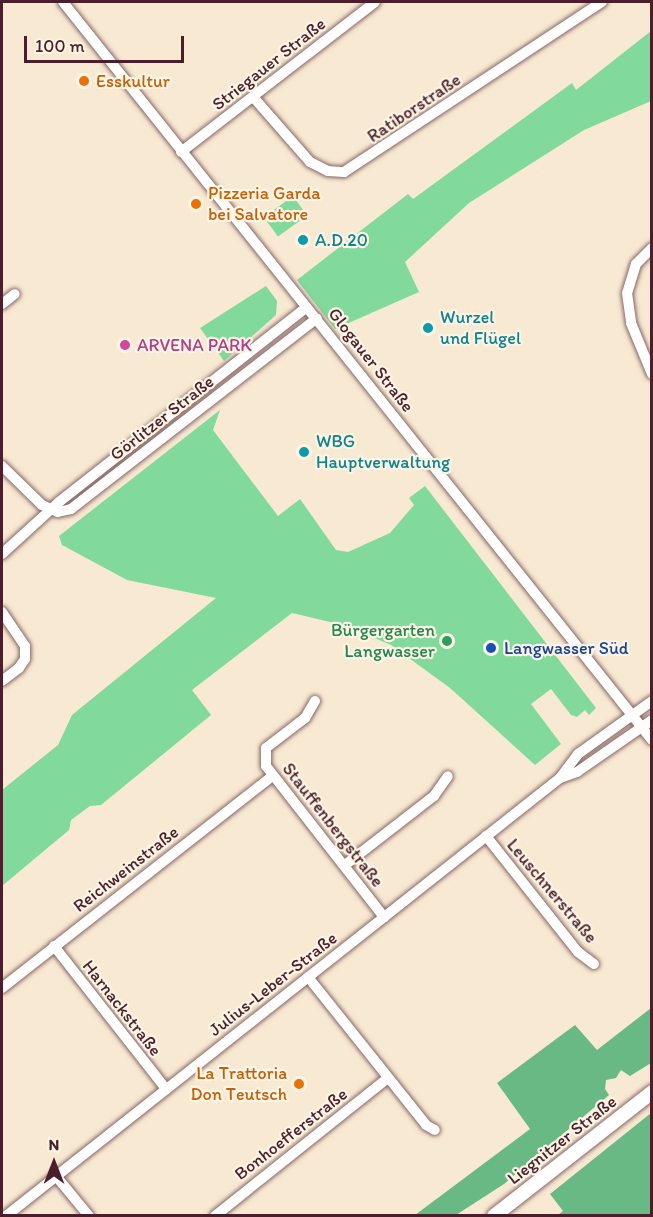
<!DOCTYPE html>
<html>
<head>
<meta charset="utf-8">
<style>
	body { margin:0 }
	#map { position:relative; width:653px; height:1217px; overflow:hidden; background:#f8e9d2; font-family:Itim,sans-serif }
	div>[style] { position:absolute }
	.green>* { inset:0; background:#82d99c; transform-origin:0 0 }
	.forest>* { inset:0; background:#69b984 }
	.roads { filter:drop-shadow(0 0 2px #876665) drop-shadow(0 0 2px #876665) }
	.minor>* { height:10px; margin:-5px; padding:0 5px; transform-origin:5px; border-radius:5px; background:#fff }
	.major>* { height:14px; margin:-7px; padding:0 7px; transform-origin:7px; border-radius:7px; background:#fff }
	.dots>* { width:16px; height:16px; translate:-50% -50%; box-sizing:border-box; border:3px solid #fcf5e5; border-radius:50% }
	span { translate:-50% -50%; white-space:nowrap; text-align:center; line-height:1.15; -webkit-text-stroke:4.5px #fcf5e5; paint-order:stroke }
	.street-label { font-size:18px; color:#4a1f2b }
	.food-label { font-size:18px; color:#c56008 }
	.left { translate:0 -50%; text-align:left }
	.right { translate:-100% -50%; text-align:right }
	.culture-label { font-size:18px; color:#0d838f }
	.hotel-label { font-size:18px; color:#b23c85 }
	.leisure-label { font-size:18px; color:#27864d }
	.transit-label { font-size:18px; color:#164399 }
	.frame { position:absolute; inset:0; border:3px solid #4a1f2b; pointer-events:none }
	.north { position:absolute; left:24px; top:1133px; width:60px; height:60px; -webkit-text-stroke:4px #fcf5e5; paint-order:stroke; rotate:0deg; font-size:16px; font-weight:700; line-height:24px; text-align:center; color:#4a1f2b }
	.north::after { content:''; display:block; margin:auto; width:21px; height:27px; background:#4a1f2b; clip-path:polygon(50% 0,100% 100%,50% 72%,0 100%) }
	.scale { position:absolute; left:24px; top:36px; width:160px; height:27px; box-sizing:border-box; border:3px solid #4a1f2b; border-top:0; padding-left:8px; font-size:18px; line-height:21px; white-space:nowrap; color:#4a1f2b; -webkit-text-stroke:4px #fcf5e5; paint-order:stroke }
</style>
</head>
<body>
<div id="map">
	<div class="green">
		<div style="clip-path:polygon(651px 31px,651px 101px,584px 130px,469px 203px,405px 262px,419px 292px,335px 329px,297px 280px,408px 194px,413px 199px,572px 83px,576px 90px)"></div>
		<div style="left:293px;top:196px;width:24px;height:36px;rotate:54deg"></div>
		<div style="clip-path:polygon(266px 286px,277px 301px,276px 315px,224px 361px,200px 328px)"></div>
		<div style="clip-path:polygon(220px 410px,213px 430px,278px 516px,300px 499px,336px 550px,348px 552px,390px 533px,414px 505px,409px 498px,425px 486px,596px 708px,589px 715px,585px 710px,577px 717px,571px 715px,551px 689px,531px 704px,561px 744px,535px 765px,450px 688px,391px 645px,347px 626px,292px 613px,192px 690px,211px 715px,101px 805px,90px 806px,71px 820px,69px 830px,2px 886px,2px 790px,58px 745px,72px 715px,216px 598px,127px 580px,62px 545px,59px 536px)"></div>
	</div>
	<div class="forest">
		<div style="clip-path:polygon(651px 1008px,651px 1063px,630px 1076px,621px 1070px,616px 1078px,606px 1080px,605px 1089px,609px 1095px,504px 1184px,456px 1215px,415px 1215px,530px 1129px,497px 1083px,575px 1025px,597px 1050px)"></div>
		<div style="clip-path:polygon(651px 1113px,651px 1215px,558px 1215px,563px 1211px,550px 1194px)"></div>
	</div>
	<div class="roads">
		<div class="minor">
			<div style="left:63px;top:2px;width:944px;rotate:51.41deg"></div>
			<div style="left:254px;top:98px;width:85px;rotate:48.8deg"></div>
			<div style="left:310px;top:162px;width:20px;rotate:27deg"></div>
			<div style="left:328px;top:171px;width:16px;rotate:4deg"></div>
			<div style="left:344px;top:172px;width:309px;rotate:-33.4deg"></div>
			<div style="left:181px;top:152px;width:245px;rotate:-37.7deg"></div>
			<div style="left:652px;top:248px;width:23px;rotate:135deg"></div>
			<div style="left:636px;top:264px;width:30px;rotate:107deg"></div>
			<div style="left:627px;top:293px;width:30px;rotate:82deg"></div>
			<div style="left:631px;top:323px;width:55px;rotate:67.6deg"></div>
			<div style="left:2px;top:304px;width:16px;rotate:-38deg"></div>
			<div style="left:2px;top:466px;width:56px;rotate:44.3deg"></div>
			<div style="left:42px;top:505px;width:17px;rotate:24deg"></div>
			<div style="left:58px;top:512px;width:13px;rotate:-13deg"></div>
			<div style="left:71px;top:509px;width:311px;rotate:-37.8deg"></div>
			<div style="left:2px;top:554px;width:77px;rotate:-42.4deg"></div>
			<div style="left:59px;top:502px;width:315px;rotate:-38.2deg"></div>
			<div style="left:2px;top:612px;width:41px;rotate:55.9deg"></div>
			<div style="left:25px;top:646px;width:13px;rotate:90deg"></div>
			<div style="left:25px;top:659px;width:11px;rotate:124deg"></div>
			<div style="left:19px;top:668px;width:21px;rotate:143deg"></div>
			<div style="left:315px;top:701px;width:20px;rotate:120deg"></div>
			<div style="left:305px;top:718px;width:49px;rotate:142.4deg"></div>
			<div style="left:266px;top:748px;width:18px;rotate:90deg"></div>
			<div style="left:266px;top:766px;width:192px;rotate:52deg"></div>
			<div style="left:560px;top:778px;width:30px;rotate:-53deg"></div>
			<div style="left:578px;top:754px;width:91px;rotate:-35.6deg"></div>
			<div style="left:486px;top:836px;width:148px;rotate:51.6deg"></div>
			<div style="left:578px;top:952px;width:20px;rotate:37deg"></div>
			<div style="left:345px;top:865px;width:113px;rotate:-37.8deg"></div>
			<div style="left:434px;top:796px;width:24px;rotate:-55deg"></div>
			<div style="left:54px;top:946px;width:182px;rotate:51.9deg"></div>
			<div style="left:308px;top:977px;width:189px;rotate:51.4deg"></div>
			<div style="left:426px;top:1125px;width:10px;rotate:29deg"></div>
			<div style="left:2px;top:988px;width:343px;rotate:-38.1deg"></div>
			<div style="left:56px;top:1176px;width:52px;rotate:50.5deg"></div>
			<div style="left:6px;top:1216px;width:706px;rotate:-38.33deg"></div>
			<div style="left:560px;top:778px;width:18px;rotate:-19deg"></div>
			<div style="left:577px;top:772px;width:91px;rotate:-34.7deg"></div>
			<div style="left:215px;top:1216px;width:221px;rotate:-38.6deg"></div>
		</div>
		<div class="major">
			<div style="left:494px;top:1216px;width:201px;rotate:-38.1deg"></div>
		</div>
	</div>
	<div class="dots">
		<div style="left:84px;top:81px;background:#e8710a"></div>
		<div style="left:196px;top:204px;background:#e8710a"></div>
		<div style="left:303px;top:240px;background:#0f9aa8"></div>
		<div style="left:428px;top:328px;background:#0f9aa8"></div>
		<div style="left:125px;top:345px;background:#d1479c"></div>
		<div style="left:304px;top:452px;background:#0f9aa8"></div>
		<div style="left:447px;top:641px;background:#2e9e5b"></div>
		<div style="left:491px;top:648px;background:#1a4fb4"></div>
		<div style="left:299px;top:1084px;background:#e8710a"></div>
	</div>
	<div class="street-label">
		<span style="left:269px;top:64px;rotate:-38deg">Striegauer Straße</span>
		<span style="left:414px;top:108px;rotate:-34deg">Ratiborstraße</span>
		<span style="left:371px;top:360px;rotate:52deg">Glogauer Straße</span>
		<span style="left:162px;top:418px;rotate:-38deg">Görlitzer Straße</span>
		<span style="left:333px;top:825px;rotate:52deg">Stauffenbergstraße</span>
		<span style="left:126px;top:869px;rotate:-38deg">Reichweinstraße</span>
		<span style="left:552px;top:891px;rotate:50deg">Leuschnerstraße</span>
		<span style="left:273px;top:984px;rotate:-38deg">Julius-Leber-Straße</span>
		<span style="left:122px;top:1008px;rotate:52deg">Harnackstraße</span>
		<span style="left:291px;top:1134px;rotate:-38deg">Bonhoefferstraße</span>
		<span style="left:562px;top:1140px;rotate:-38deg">Liegnitzer Straße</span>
	</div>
	<div class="food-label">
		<span class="left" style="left:96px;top:81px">Esskultur</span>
		<span class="left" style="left:208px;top:204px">Pizzeria Garda<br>bei Salvatore</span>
		<span class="right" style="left:287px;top:1084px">La Trattoria<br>Don Teutsch</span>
	</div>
	<div class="culture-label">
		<span class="left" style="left:315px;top:240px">A.D.20</span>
		<span class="left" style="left:440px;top:328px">Wurzel<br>und Flügel</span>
		<span class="left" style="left:316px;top:452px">WBG<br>Hauptverwaltung</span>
	</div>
	<div class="hotel-label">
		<span class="left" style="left:137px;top:345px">ARVENA PARK</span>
	</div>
	<div class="leisure-label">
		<span class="right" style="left:435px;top:641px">Bürgergarten<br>Langwasser</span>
	</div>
	<div class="transit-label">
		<span class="left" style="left:504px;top:648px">Langwasser Süd</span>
	</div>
	<div class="frame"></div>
	<div class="north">N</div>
	<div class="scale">100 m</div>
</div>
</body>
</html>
